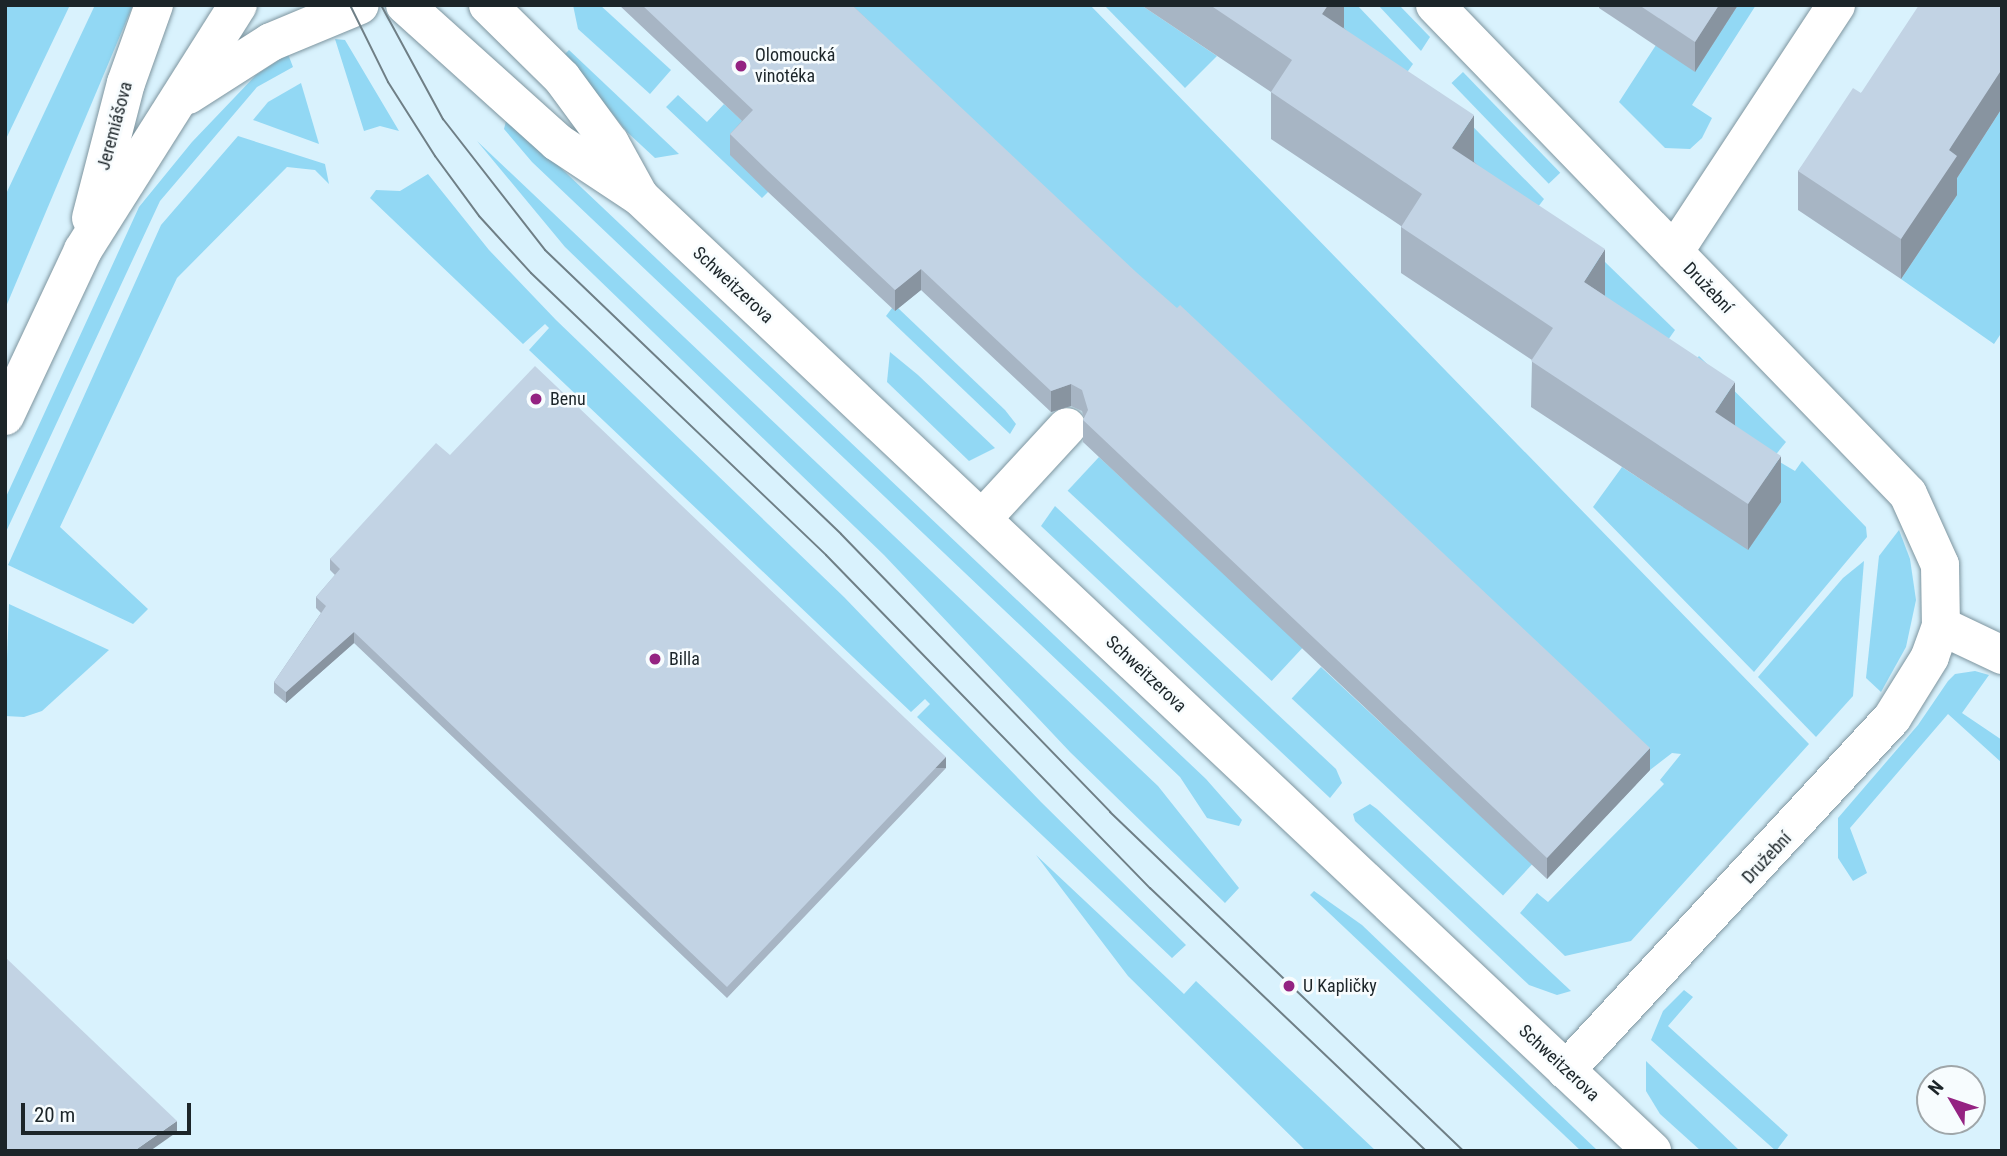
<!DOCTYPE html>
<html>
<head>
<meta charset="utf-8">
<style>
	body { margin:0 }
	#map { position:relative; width:2007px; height:1156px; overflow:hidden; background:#d9f2fd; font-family:"Roboto Condensed",sans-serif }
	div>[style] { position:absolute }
	.green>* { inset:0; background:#92d8f4; transform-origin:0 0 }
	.roads { filter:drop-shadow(0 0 2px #7e959f) drop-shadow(0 0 2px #7e959f) }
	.minor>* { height:38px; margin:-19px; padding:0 19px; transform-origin:19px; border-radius:19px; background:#fff }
	.tram>* { height:2px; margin:-1px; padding:0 1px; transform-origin:1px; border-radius:1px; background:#6f7f86 }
	.wall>* { inset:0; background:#a7b5c4 }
	.shaded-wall>* { inset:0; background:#8894a0; transform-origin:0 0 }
	.building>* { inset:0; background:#c2d3e4 }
	.dots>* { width:19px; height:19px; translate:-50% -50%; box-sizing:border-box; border:4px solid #f7fcfe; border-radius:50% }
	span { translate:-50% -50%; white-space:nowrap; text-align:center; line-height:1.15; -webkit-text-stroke:5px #f7fcfe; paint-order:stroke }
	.poi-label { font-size:18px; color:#1c2529 }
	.left { translate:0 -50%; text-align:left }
	.street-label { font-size:18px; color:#1c2529 }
	.frame { position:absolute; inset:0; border:7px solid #1c2529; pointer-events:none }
	.north { position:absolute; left:1916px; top:1065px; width:70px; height:70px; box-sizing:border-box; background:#f7fcfe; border:2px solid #9fa6a9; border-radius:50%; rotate:309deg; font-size:19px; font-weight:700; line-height:28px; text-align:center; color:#1c2529 }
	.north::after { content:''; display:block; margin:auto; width:24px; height:32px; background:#942382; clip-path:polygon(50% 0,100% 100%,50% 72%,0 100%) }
	.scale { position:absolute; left:21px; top:1103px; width:170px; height:32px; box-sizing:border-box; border:4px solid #1c2529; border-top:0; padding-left:9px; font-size:21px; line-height:24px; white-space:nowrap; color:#1c2529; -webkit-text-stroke:5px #f7fcfe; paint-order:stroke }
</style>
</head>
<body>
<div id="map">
	<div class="green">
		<div style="clip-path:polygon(5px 5px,70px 5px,5px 141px)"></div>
		<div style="clip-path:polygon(95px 5px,133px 5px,5px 309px,5px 196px)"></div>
		<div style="clip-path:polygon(573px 5px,600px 5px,671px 70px,650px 94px,578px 29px)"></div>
		<div style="clip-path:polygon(830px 5px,1090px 5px,1809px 744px,1631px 941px,1565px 956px,1520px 913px,1537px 893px,1548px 902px,1664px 784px,1660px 780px,1681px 754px,1672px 753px,1650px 770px)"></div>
		<div style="clip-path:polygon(1104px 5px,1141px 5px,1217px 56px,1185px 88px)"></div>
		<div style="clip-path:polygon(1311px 5px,1357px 5px,1413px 64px,1386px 102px)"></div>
		<div style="clip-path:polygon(1378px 5px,1399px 5px,1430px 37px,1421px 51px)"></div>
		<div style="clip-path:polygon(1738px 5px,1756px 5px,1692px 105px,1712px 118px,1702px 138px,1690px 149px,1665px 148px,1619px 102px,1656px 45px)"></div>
		<div style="clip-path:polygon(335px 39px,345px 40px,399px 131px,380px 126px,364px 131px)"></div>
		<div style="clip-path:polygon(569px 50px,679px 154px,655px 158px,627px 132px,565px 54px)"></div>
		<div style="clip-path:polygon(288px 54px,293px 67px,257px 87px,160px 201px,5px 534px,5px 499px,139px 207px,192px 142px,256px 75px)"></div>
		<div style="left:1463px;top:72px;width:140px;height:16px;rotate:46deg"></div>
		<div style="clip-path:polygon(301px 83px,319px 144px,253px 120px,268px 102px)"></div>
		<div style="clip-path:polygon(1439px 92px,1544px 199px,1516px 236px,1422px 105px)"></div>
		<div style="clip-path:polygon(678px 95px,707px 122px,724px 104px,753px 131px,768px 192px,762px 198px,666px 107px)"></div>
		<div style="clip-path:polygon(2002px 108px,2002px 332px,1994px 344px,1901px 279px,1956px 195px,1949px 190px)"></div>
		<div style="clip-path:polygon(507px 117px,1206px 779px,1242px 820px,1239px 826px,1207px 818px,1180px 777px,532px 162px,504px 129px)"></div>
		<div style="clip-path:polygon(238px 136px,325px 164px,329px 184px,315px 170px,287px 167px,177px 278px,60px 527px,148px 609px,133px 624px,8px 565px,161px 225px)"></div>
		<div style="clip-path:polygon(477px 141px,1158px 786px,1239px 888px,1225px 903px,1070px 752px,884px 555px,565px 247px)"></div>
		<div style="clip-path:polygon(428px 174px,489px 250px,556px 320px,844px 597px,1041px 802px,1186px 945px,1172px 958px,917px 717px,930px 704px,925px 699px,911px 712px,529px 350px,549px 328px,545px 324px,523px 344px,370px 198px,376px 190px,400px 191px)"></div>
		<div style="clip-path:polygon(1568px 226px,1675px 330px,1647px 370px,1584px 329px)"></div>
		<div style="clip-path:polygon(892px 308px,898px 308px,1005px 410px,1016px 424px,1010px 434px,886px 316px)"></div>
		<div style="clip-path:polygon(890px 352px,918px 375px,995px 448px,969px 461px,887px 382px)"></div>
		<div style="clip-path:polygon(1699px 356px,1786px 442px,1773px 458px,1795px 471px,1802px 461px,1866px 527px,1867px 537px,1754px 672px,1593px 507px,1622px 467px,1683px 507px,1671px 387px)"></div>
		<div style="left:1099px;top:457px;width:279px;height:46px;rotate:43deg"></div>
		<div style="clip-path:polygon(1055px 506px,1336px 769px,1342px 783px,1330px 798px,1041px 526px)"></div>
		<div style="clip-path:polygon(1899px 530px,1910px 559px,1916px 600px,1906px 647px,1881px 692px,1866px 678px,1879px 556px)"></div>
		<div style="clip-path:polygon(1864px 561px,1853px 696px,1816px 737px,1758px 677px,1843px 578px)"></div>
		<div style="clip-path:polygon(9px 604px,109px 650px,42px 711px,24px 717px,5px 716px)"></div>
		<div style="left:1321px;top:667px;width:289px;height:43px;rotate:43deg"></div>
		<div style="clip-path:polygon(1975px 671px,1989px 675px,1962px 713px,2002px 740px,2002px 763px,1948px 714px,1850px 828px,1867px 873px,1853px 881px,1838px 858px,1838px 818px,1918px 725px,1948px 681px,1955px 674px)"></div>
		<div style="clip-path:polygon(1370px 804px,1377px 809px,1571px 991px,1557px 995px,1529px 985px,1355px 821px,1353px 814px)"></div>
		<div style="clip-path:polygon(1036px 855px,1184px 994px,1196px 981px,1376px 1151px,1306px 1151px,1128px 976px)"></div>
		<div style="clip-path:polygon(1314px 891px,1362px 925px,1598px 1151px,1581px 1151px,1310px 895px)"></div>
		<div style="clip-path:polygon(1684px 990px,1693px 997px,1668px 1026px,1788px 1135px,1776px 1151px,1651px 1040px,1663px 1011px)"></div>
		<div style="clip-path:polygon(1646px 1061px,1740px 1151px,1701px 1151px,1660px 1114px,1646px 1091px)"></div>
	</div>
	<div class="roads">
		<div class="minor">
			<div style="left:405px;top:5px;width:205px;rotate:42deg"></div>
			<div style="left:557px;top:142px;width:100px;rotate:33.5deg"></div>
			<div style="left:640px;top:197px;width:1391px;rotate:43.31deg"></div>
			<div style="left:488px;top:5px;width:104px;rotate:44.6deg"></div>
			<div style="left:562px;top:78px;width:81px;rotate:53.6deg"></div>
			<div style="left:610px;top:143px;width:56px;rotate:61.1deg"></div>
			<div style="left:1435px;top:5px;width:680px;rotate:45.95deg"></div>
			<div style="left:1908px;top:494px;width:78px;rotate:65.7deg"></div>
			<div style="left:1940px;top:565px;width:61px;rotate:89.1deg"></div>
			<div style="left:1941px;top:626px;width:33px;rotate:110deg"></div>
			<div style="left:1930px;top:657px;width:72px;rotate:121.9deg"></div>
			<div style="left:1892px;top:718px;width:480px;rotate:132.8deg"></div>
			<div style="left:188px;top:95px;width:98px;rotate:-32.6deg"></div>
			<div style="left:271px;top:42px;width:96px;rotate:-22.6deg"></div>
			<div style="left:91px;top:218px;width:139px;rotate:-75.5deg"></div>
			<div style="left:126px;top:83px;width:83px;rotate:-70.3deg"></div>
			<div style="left:1674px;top:252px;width:295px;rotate:-56.7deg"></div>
			<div style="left:5px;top:416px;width:183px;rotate:-64.8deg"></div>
			<div style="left:83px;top:250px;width:290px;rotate:-57.7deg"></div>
			<div style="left:982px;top:519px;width:125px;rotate:-47.3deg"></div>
			<div style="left:1941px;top:626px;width:68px;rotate:25.4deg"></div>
		</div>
	</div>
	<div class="tram">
		<div style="left:350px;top:5px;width:86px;rotate:63.7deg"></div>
		<div style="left:388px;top:82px;width:88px;rotate:57.6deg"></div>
		<div style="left:435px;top:156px;width:74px;rotate:53.7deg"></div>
		<div style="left:479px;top:216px;width:77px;rotate:47.6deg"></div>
		<div style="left:531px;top:273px;width:408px;rotate:43.7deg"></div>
		<div style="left:826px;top:555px;width:465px;rotate:45.8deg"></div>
		<div style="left:1150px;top:888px;width:381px;rotate:43.6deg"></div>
		<div style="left:381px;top:5px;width:130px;rotate:61.5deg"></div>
		<div style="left:443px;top:119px;width:166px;rotate:52.1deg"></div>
		<div style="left:545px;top:250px;width:410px;rotate:43.8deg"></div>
		<div style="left:841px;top:534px;width:387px;rotate:45.9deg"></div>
		<div style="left:1110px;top:812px;width:489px;rotate:43.8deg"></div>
	</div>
	<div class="wall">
		<div style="clip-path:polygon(619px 5px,852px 5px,1650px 770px,1547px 879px,1083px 442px,1083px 420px,1084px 418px,1082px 411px,1071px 406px,1051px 412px,921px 290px,895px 311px,768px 192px,730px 155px,730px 134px,742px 121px)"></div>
		<div style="clip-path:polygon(1141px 5px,1344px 5px,1344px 28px,1605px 296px,1735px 425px,1781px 502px,1748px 550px,1531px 407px,1532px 360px,1401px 273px,1401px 226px,1271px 139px,1271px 92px)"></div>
		<div style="clip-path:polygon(1599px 5px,1738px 5px,1695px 72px,1599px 8px)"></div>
		<div style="clip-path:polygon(2002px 5px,2002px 108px,1957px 178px,1957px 195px,1901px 279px,1798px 210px,1798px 171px,1861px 93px)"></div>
		<div style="clip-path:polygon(450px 455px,946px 768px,727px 998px,354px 643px,286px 703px,274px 693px,274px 682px,321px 613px,316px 608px,316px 597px,335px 575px,330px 570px,330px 559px)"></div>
	</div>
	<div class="shaded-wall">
		<div style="clip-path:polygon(1328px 5px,1344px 5px,1344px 27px,1322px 60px,1322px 14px)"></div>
		<div style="clip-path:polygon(1719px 5px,1738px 5px,1695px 72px,1695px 42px)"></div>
		<div style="clip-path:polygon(2002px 52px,2002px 108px,1957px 178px,1957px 195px,1901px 279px,1901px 239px)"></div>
		<div style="clip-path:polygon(1474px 115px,1474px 162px,1452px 195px,1452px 148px)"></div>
		<div style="clip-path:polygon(1605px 249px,1605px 296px,1584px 282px)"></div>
		<div style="clip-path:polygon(921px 269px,921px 290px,895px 311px,895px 290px)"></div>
		<div style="clip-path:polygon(1735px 382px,1735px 429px,1715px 412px)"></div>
		<div style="clip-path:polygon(1071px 384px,1071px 406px,1051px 412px,1051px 391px)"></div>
		<div style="clip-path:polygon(1781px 456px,1781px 502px,1748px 550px,1748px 504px)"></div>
		<div style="clip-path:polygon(354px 632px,354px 643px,286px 703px,286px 692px)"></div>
		<div style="clip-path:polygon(1650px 748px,1650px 770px,1547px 879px,1547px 858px)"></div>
		<div style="left:946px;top:757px;width:11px;height:318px;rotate:90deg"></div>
		<div style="clip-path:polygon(177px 1121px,177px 1132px,150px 1151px,134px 1151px)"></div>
	</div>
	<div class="building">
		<div style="clip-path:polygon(642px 5px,852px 5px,1136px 272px,1177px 308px,1180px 305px,1650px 748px,1547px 858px,1083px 420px,1088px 410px,1082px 390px,1071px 384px,1051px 391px,921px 269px,895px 290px,768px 171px,730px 134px,753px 110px)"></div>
		<div style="clip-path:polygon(1210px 5px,1328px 5px,1322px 14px,1474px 115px,1452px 148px,1605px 249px,1584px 282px,1735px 382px,1715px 412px,1781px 456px,1748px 504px,1531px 361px,1553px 328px,1401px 227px,1422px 194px,1271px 92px,1292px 60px)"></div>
		<div style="clip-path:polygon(1639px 5px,1719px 5px,1695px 42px)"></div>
		<div style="clip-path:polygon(1919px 5px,2002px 5px,2002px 52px,2000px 54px,2002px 56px,2002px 69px,1949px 150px,1957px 156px,1901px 239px,1798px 171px,1853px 88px,1861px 93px)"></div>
		<div style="clip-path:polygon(535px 366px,946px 757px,727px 987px,354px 632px,286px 692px,274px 682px,326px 606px,316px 597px,340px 569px,330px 559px,436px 443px,450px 455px)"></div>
		<div style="clip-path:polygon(5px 957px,177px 1121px,134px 1151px,5px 1151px)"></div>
	</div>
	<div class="dots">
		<div style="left:741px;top:66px;background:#942382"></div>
		<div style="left:536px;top:399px;background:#942382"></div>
		<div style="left:655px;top:659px;background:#942382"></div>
		<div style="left:1289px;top:986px;background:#942382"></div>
	</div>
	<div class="poi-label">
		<span class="left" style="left:755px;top:66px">Olomoucká<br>vinotéka</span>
		<span class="left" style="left:550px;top:399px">Benu</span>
		<span class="left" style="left:669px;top:659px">Billa</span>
		<span class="left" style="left:1303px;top:986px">U Kapličky</span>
	</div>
	<div class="street-label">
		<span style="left:115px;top:126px;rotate:-75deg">Jeremiášova</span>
		<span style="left:733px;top:285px;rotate:43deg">Schweitzerova</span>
		<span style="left:1708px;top:288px;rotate:46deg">Družební</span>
		<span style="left:1146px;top:674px;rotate:43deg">Schweitzerova</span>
		<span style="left:1767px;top:858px;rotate:-47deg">Družební</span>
		<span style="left:1559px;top:1063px;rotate:43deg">Schweitzerova</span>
	</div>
	<div class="frame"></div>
	<div class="north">N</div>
	<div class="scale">20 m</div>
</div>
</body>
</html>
